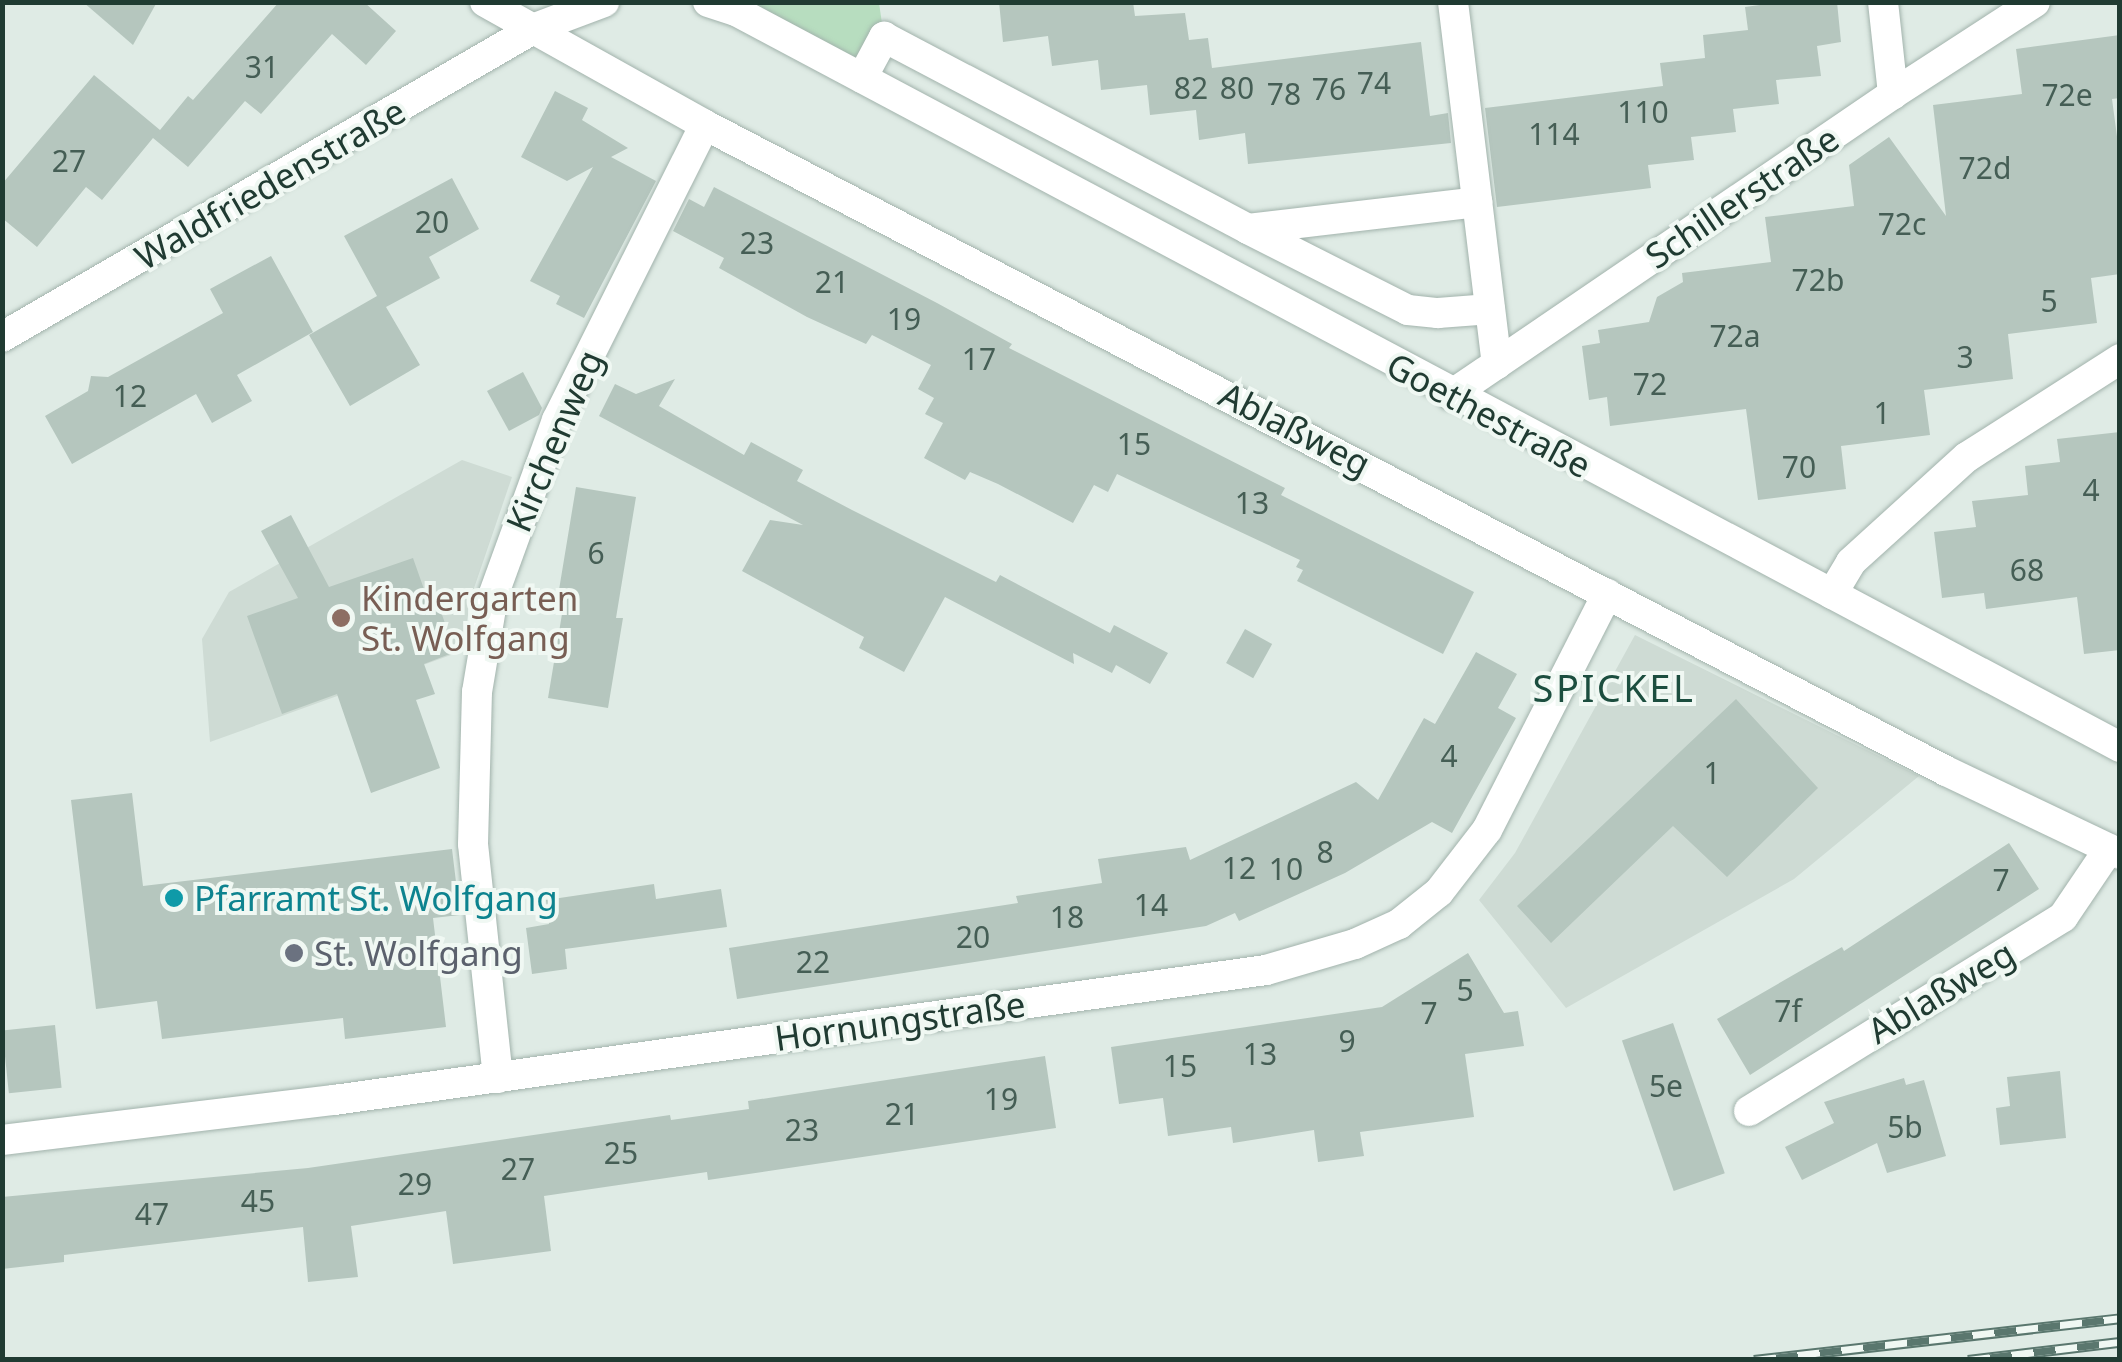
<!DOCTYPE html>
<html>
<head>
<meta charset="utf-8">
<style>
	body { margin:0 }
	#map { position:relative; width:2122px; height:1362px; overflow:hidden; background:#dfebe5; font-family:"Noto Sans",sans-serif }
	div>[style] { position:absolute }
	.built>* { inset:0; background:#cedbd4 }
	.green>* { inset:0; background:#b7ddbf }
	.building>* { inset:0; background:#b5c6be; transform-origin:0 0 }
	.roads { filter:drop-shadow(0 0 2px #a2b3ac) drop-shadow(0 0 2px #a2b3ac) }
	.minor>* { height:30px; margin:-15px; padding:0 15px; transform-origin:15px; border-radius:15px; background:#fff }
	.rail>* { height:11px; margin-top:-5.5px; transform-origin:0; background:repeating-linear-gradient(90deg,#f0f8f3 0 22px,#5a776e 0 44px); box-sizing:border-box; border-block:2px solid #5a776e }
	.dots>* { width:28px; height:28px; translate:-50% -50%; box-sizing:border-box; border:5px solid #f0f8f3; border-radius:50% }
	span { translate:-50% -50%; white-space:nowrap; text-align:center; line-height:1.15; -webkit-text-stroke:8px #f0f8f3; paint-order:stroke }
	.number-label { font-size:30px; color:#455e55 }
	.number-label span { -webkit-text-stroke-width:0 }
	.street-label { font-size:35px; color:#203b32 }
	.education-label { font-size:35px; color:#785e54 }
	.left { translate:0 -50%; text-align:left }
	.culture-label { font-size:35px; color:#0d838f }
	.worship-label { font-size:35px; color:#5b616d }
	.neighbourhood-label { font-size:38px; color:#1c4e3f; letter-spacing:2.5px }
	.frame { position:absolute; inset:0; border:5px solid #203b32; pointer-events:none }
</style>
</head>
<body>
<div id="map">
	<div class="built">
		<div style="clip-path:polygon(462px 460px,512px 477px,471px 597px,462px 651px,210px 742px,202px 639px,229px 592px)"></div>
		<div style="clip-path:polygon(1635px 635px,1919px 776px,1794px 879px,1566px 1008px,1479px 900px,1515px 853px)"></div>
	</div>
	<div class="green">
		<div style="clip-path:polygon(708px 3px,879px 3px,884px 37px,862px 78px)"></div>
	</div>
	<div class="building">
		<div style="clip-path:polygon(83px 2px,157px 2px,133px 45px)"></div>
		<div style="clip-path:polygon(279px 2px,364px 2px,396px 31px,366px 65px,332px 34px,261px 114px,245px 101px,188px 167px,153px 138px,102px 200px,86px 187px,37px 247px,2px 218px,2px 184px,94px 75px,160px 130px,188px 96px,193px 100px)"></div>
		<div style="clip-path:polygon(999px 2px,1133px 2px,1135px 16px,1185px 13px,1189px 40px,1208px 38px,1212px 68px,1421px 42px,1430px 116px,1448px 113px,1451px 143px,1248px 164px,1245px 133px,1199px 140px,1196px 110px,1150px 115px,1147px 85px,1101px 90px,1098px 60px,1052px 66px,1048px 36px,1003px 42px)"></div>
		<div style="clip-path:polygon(1782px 2px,1837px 2px,1841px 42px,1817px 46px,1821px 76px,1776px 80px,1779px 104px,1733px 109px,1736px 132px,1691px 137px,1694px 160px,1648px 165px,1651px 188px,1497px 207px,1485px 108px,1663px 86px,1660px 63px,1705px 58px,1703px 35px,1748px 30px,1745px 7px)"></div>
		<div style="clip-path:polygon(2120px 35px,2120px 98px,2112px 99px,2120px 159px,2120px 274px,2091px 278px,2097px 323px,2008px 334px,2013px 379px,1924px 390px,1930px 435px,1841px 446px,1846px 489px,1758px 500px,1746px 409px,1610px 426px,1607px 397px,1589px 400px,1582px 346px,1600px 343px,1598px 330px,1649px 322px,1657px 297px,1683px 282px,1682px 273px,1771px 262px,1765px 217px,1854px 206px,1849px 165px,1889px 137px,1946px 216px,1933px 105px,2022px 94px,2016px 49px)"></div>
		<div style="clip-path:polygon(555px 91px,588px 108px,582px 120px,628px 148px,611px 157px,656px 181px,584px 318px,556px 304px,560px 296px,530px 281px,593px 167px,567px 181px,521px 157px)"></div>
		<div style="clip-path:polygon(452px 178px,479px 229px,429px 257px,440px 278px,386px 307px,420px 365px,350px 406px,309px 335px,377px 296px,344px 236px)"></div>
		<div style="clip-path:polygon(714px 187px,937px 303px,1012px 344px,1009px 348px,1285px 488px,1281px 495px,1474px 592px,1443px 654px,1297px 581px,1303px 570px,1296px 567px,1300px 560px,1117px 474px,1108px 492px,1094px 485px,1073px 523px,998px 484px,970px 472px,965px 480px,924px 458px,943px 423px,925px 414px,934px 398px,918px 389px,931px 365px,872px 335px,866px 344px,807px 317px,719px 268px,724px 258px,673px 231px,689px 199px,704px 207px)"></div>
		<div style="clip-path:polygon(271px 256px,313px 332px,237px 375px,252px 401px,212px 423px,196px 394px,72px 464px,45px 416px,88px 391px,91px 376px,108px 377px,223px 313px,210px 289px)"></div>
		<div style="clip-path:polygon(523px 372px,542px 408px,539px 415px,509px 431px,487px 391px)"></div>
		<div style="clip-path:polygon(675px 379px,659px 406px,744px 455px,751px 442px,803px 470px,797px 481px,852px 510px,996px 582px,1000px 575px,1110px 633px,1114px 625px,1168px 653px,1150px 684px,1116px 665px,1112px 673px,1073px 653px,1074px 664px,945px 597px,904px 672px,859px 648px,864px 637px,742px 571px,770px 520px,803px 525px,599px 416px,615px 384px,636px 394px)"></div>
		<div style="clip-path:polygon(2120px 432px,2120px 650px,2084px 654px,2077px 597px,1986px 609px,1984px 593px,1942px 598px,1934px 532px,1976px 527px,1972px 501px,2028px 495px,2025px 466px,2060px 462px,2057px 439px)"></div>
		<div style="clip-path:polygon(576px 487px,636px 497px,616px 618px,623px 618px,608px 708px,548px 698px,563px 608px,556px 608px)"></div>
		<div style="clip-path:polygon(291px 515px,329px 587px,413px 558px,431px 609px,439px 606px,455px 652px,424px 664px,435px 694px,416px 700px,440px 768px,371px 793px,337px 694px,282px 714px,247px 616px,298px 598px,261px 531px)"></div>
		<div style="left:1245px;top:629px;width:31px;height:39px;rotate:29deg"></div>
		<div style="clip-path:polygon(1476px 652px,1517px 674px,1498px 708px,1516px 718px,1452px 833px,1432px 822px,1345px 873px,1239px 921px,1235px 913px,1206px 926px,737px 999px,729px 948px,1018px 903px,1016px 896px,1102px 883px,1098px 859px,1186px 847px,1190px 860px,1356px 782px,1378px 800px,1424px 718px,1435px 724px)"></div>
		<div style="clip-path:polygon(1736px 699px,1818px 788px,1727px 877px,1673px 826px,1551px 943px,1517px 906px)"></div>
		<div style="clip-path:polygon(132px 793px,143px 886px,452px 849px,460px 915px,433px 918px,446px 1027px,345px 1039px,343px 1018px,162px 1039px,157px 1001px,96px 1009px,71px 800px)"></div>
		<div style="clip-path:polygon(2009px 843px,2039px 889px,1750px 1075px,1717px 1019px,1842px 947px,1844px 951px)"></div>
		<div style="clip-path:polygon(654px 884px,656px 899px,721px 889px,727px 927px,565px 949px,567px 969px,532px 974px,526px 928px,549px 924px,546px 900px)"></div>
		<div style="clip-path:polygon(1468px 953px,1504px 1013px,1518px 1011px,1524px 1046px,1465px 1054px,1474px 1117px,1360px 1132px,1364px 1156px,1318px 1162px,1314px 1130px,1233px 1143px,1231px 1127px,1168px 1136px,1163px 1098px,1119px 1104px,1111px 1047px,1382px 1007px)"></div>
		<div style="left:1673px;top:1023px;width:159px;height:54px;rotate:71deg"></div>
		<div style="left:55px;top:1025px;width:63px;height:53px;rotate:84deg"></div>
		<div style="clip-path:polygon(1045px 1056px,1056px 1128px,708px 1180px,707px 1172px,544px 1196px,551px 1251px,453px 1264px,446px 1211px,351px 1226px,358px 1277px,308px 1282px,303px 1227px,64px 1255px,64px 1262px,2px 1269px,2px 1197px,308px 1168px,670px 1115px,671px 1120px,749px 1109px,748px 1101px)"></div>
		<div style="clip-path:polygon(2060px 1071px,2066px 1138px,2000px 1145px,1996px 1108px,2010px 1106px,2007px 1077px)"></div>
		<div style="clip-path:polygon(1904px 1078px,1906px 1085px,1924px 1080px,1946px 1156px,1887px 1173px,1877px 1143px,1802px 1180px,1785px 1147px,1834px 1123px,1824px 1102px)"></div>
	</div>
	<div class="roads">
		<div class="minor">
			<div style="left:485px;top:2px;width:252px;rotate:29.2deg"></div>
			<div style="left:705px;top:125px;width:1399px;rotate:27.5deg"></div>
			<div style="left:1946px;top:771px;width:193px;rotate:25.5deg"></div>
			<div style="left:708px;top:2px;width:29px;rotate:18deg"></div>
			<div style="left:736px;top:11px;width:1568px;rotate:28deg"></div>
			<div style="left:1453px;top:2px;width:365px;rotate:83.1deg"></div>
			<div style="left:1883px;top:2px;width:93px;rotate:83.8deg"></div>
			<div style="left:862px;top:78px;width:47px;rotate:-61.8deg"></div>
			<div style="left:884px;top:37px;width:412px;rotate:27.8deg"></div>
			<div style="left:1248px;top:229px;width:231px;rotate:-6.7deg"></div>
			<div style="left:1248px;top:229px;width:179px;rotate:26.9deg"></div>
			<div style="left:1408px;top:310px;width:30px;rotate:6deg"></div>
			<div style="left:1438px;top:313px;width:52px;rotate:-4.4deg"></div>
			<div style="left:2px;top:337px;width:616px;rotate:-30.1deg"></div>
			<div style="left:535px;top:28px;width:74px;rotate:-20.6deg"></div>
			<div style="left:1451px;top:395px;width:535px;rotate:-34.25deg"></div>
			<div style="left:1893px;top:94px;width:169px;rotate:-32.9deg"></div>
			<div style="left:1832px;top:594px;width:37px;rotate:-59deg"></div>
			<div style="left:1851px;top:562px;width:156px;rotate:-42.2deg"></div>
			<div style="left:1967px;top:457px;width:182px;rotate:-32.6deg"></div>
			<div style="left:498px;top:1078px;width:235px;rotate:-96.1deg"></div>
			<div style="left:473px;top:844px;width:152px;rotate:-88.5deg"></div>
			<div style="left:477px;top:692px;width:97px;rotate:-80.5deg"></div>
			<div style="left:493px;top:596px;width:187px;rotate:-70deg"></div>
			<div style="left:557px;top:420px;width:330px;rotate:-63.4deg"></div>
			<div style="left:1749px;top:1111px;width:369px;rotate:-31.7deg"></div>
			<div style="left:2063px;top:917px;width:82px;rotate:-55.9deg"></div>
			<div style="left:2px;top:1140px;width:334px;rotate:-6.9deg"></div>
			<div style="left:334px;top:1100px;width:941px;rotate:-7.94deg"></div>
			<div style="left:1266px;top:970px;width:93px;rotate:-16.3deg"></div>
			<div style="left:1355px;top:944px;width:48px;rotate:-24.4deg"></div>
			<div style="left:1399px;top:924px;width:51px;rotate:-38.7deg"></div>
			<div style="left:1439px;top:892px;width:78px;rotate:-52.3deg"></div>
			<div style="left:1487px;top:830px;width:265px;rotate:-63deg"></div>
		</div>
	</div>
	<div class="rail">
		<div style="left:1754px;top:1360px;width:368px;rotate:-6.5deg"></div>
		<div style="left:1968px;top:1360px;width:153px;rotate:-6.8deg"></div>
	</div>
	<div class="dots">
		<div style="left:341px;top:618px;background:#8d6e63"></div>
		<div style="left:174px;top:898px;background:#0f9aa8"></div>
		<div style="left:294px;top:953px;background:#6b7280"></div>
	</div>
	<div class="number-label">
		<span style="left:262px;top:67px">31</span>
		<span style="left:1374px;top:83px">74</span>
		<span style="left:1191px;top:88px">82</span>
		<span style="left:1237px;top:88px">80</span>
		<span style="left:1329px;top:89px">76</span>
		<span style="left:1284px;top:94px">78</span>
		<span style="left:2067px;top:95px">72e</span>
		<span style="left:1643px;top:112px">110</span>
		<span style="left:1554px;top:134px">114</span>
		<span style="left:69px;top:161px">27</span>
		<span style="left:1985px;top:168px">72d</span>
		<span style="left:432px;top:222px">20</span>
		<span style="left:1902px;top:224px">72c</span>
		<span style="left:757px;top:243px">23</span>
		<span style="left:1818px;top:280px">72b</span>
		<span style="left:832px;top:282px">21</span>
		<span style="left:2049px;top:301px">5</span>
		<span style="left:904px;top:319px">19</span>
		<span style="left:1735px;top:336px">72a</span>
		<span style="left:1965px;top:357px">3</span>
		<span style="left:979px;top:359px">17</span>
		<span style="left:1650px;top:384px">72</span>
		<span style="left:130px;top:396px">12</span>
		<span style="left:1882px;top:413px">1</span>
		<span style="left:1134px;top:444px">15</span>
		<span style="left:1799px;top:467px">70</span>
		<span style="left:2091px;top:490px">4</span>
		<span style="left:1252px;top:503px">13</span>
		<span style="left:596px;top:553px">6</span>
		<span style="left:2027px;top:570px">68</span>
		<span style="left:1449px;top:756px">4</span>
		<span style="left:1712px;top:773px">1</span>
		<span style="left:1325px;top:852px">8</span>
		<span style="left:1239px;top:868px">12</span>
		<span style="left:1286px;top:869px">10</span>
		<span style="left:2001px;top:880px">7</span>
		<span style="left:1151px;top:905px">14</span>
		<span style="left:1067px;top:917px">18</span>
		<span style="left:973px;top:937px">20</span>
		<span style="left:813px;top:962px">22</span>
		<span style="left:1465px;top:990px">5</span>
		<span style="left:1788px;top:1011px">7f</span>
		<span style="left:1429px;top:1013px">7</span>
		<span style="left:1347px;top:1041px">9</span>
		<span style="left:1260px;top:1054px">13</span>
		<span style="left:1180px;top:1066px">15</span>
		<span style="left:1666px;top:1086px">5e</span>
		<span style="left:1001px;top:1099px">19</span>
		<span style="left:902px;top:1114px">21</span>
		<span style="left:1905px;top:1127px">5b</span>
		<span style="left:802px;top:1130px">23</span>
		<span style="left:621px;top:1153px">25</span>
		<span style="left:518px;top:1169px">27</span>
		<span style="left:415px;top:1184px">29</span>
		<span style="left:258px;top:1201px">45</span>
		<span style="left:152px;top:1214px">47</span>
	</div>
	<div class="street-label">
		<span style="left:270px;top:184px;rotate:-30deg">Waldfriedenstraße</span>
		<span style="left:1742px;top:197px;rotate:-34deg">Schillerstraße</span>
		<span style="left:1489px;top:415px;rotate:28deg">Goethestraße</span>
		<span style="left:1295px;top:429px;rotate:27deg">Ablaßweg</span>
		<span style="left:554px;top:441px;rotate:-67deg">Kirchenweg</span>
		<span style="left:1941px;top:992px;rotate:-31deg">Ablaßweg</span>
		<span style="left:900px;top:1021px;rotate:-8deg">Hornungstraße</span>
	</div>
	<div class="education-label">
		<span class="left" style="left:361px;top:618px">Kindergarten<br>St. Wolfgang</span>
	</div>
	<div class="culture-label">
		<span class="left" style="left:194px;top:898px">Pfarramt St. Wolfgang</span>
	</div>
	<div class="worship-label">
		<span class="left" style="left:314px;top:953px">St. Wolfgang</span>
	</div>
	<div class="neighbourhood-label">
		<span style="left:1614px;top:688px">SPICKEL</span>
	</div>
	<div class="frame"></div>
</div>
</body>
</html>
